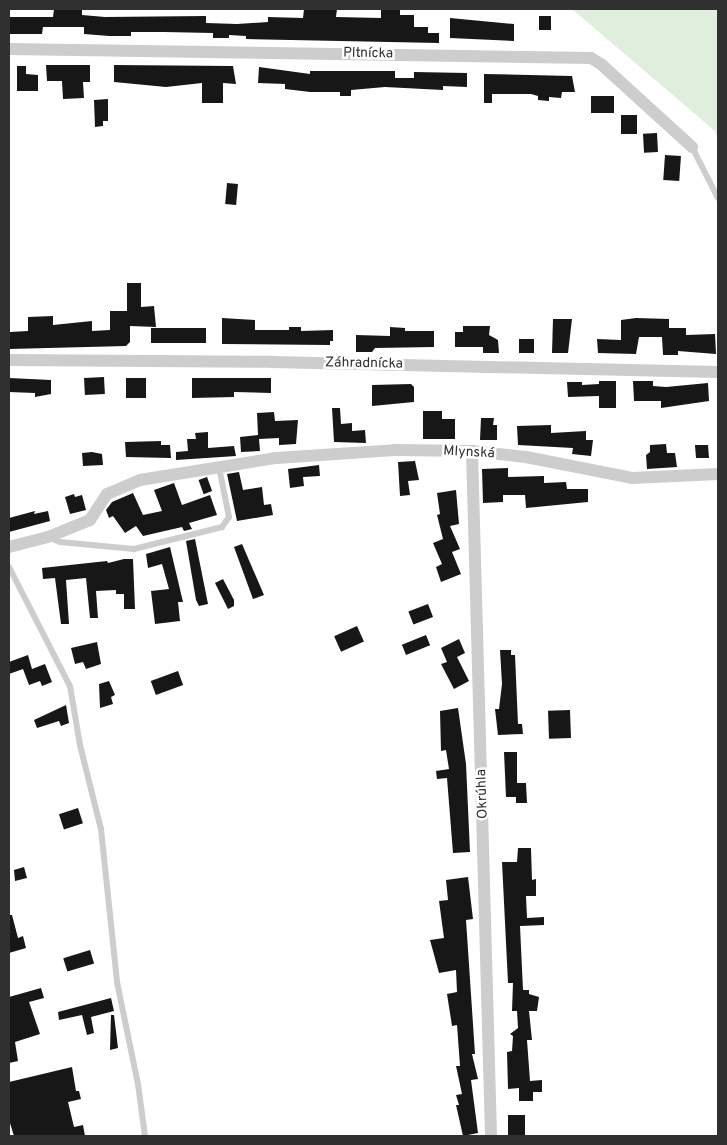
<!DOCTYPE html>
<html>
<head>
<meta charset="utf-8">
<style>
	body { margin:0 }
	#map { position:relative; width:727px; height:1145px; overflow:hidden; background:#fff; font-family:Overpass,sans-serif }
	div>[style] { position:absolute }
	.green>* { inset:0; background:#dfeedd }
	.building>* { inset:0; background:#171717; transform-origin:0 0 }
	.lane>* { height:6px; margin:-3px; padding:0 3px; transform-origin:3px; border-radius:3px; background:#cdcdcd }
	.street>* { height:12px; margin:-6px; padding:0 6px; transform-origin:6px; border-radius:6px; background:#cdcdcd }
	span { translate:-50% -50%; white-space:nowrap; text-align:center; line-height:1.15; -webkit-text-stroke:5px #fff; paint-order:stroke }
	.street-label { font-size:14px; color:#303030 }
	.frame { position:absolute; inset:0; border:10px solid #303030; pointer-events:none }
</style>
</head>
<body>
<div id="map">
	<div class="green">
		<div style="clip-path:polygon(572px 9px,718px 9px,718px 140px,715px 131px)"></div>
	</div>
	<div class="building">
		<div style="clip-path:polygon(54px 9px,82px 9px,82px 15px,105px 17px,206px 16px,206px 23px,237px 24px,268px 22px,268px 17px,303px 18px,304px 9px,337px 9px,336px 17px,381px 18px,381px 9px,400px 9px,400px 15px,414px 15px,414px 27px,428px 27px,428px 33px,439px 33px,439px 43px,246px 39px,246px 36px,229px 35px,229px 38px,213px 38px,213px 33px,164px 32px,131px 32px,131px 36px,109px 36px,84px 34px,84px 27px,43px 27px,42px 34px,9px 34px,9px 17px,53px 17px)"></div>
		<div style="left:539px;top:16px;width:12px;height:14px"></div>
		<div style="clip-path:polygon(450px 18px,514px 24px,514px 41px,450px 38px)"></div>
		<div style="clip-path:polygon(46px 65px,90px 65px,90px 82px,83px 82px,84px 98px,63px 99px,62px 81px,47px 81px)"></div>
		<div style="clip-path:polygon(114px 65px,233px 66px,236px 84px,223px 83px,223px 103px,202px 103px,202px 83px,166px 87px,114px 82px)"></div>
		<div style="clip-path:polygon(17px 66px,26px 66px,26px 74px,38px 75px,38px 91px,17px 91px)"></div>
		<div style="clip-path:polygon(259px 67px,310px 74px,310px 71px,395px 71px,395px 78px,414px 78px,414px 72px,467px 73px,467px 87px,443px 86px,443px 90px,385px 87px,351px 90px,351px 96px,340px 96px,340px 92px,310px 92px,285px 89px,285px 84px,258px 83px)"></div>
		<div style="clip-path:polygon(484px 74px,572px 76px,575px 92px,562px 92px,561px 98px,549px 97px,549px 101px,538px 100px,538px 96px,531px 94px,492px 94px,492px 103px,484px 103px)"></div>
		<div style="left:591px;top:96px;width:23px;height:17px"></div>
		<div style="clip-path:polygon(108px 99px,108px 121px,103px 121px,103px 126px,95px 127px,94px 100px)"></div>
		<div style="left:621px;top:115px;width:16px;height:19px"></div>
		<div style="left:657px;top:133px;width:19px;height:14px;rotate:87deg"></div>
		<div style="left:665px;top:155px;width:16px;height:25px;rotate:4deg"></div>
		<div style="left:227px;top:183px;width:11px;height:21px;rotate:5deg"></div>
		<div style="clip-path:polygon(127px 283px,141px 283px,141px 307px,154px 306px,156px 327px,130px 326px,130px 342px,126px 346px,9px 349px,10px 332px,28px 331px,28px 317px,53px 316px,53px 325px,92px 321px,92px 331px,110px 330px,110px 311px,127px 311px)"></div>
		<div style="clip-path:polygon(222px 318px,255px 320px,255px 330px,289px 330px,289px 327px,301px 327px,301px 331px,333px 330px,333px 341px,330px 341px,330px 345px,222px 344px)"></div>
		<div style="clip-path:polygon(636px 318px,669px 319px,669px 328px,686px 328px,686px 335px,715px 334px,716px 354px,678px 351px,678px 355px,663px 355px,662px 337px,639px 337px,636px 354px,598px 353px,597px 339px,621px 340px,621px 320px)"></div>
		<div style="clip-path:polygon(553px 319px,572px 319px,568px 353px,552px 353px)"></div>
		<div style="clip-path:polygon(463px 326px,490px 326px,489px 335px,498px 340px,499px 353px,483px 353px,483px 347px,455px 347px,455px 332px,463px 332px)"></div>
		<div style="clip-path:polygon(390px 327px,405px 328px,405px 331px,434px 331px,434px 347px,375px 348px,372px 352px,356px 352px,356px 335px,390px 336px)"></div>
		<div style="left:151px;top:328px;width:55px;height:15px"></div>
		<div style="left:519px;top:339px;width:15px;height:14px"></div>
		<div style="left:104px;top:377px;width:17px;height:20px;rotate:87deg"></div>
		<div style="clip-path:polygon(9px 378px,51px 380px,51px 394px,35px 397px,35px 393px,9px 392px)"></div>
		<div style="left:126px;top:378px;width:20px;height:20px"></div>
		<div style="clip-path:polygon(192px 378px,271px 378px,271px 393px,234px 392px,234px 397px,192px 398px)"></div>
		<div style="clip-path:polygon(599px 381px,616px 381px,616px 408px,599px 408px,599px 396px,568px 397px,567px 382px,582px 382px,582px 385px,599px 384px)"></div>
		<div style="clip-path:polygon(633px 381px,653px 381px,653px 386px,666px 387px,708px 383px,709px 401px,661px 408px,661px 401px,634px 401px)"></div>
		<div style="clip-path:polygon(411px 384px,414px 387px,414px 402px,372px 406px,372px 385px)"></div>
		<div style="clip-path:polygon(332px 408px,340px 408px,341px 424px,352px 423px,352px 431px,365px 430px,366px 443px,334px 442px)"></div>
		<div style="clip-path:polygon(423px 411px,442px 411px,442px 419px,455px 419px,455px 439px,423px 439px)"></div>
		<div style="clip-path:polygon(274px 412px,275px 421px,298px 420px,296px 444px,279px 445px,279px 438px,259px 439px,260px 451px,241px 452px,240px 437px,258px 435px,257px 413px)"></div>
		<div style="clip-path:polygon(481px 418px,494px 418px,493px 425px,497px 425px,497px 440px,480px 440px)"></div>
		<div style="clip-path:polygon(551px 425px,551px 433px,586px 431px,586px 440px,593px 440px,591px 456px,572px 454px,573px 448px,518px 445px,517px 426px)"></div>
		<div style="clip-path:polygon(208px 432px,208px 448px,234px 446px,236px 456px,176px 460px,176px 452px,188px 451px,187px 439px,196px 439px,195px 433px)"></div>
		<div style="clip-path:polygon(161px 441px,161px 445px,170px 445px,171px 458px,126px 457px,125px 442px)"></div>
		<div style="clip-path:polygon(666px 444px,667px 453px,675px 453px,677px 467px,647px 469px,646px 455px,650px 452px,650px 445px)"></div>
		<div style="clip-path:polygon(695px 445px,708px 445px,709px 458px,696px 458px)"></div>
		<div style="clip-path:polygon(92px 452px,102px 454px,103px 465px,83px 466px,82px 453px)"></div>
		<div style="clip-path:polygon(415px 461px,419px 480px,408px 481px,410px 495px,400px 496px,398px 462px)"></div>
		<div style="clip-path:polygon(319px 465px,320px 476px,303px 477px,304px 486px,290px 488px,288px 469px)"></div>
		<div style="clip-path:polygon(508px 468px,508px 477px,544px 476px,544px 483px,566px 482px,567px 489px,588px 489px,588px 502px,526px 508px,525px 495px,503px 495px,503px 502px,483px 503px,482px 469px)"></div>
		<div style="clip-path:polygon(239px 472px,243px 490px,262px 487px,264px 505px,271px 504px,273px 515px,237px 521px,227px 474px)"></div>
		<div style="left:207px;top:477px;width:15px;height:9px;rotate:70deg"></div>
		<div style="clip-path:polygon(174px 483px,182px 505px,210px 495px,217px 515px,189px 523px,192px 529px,184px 531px,182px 527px,143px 536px,136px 526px,125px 533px,113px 516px,109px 518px,106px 510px,112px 502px,133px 493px,143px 515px,162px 511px,154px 490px)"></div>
		<div style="clip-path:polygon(456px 490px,459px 524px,450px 526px,460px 549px,452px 552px,461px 574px,441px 582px,436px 567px,442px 564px,433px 543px,443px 539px,437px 515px,440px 514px,437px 493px)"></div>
		<div style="clip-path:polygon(74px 494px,75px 497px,82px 495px,86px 510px,70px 514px,65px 497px)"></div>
		<div style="clip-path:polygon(35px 511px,34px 514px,48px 511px,50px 521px,9px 532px,9px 518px)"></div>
		<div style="clip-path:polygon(195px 539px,208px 604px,199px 606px,196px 600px,186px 541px)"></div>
		<div style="clip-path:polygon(242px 544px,264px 595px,253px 599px,234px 547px)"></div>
		<div style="clip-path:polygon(170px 547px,183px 602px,178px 602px,180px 621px,155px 624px,151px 591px,169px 589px,162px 564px,148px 568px,146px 554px)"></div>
		<div style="clip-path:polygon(124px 559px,133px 559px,135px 609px,124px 609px,124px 594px,116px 594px,116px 590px,96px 591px,98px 618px,90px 618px,86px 578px,66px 580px,69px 624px,61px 624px,55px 578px,43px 579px,42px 568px,107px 561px,108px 563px)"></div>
		<div style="clip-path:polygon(223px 579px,234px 600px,234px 606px,228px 609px,215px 583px)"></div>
		<div style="left:428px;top:604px;width:14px;height:21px;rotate:69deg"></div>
		<div style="left:357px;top:626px;width:17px;height:25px;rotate:66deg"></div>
		<div style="left:426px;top:635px;width:11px;height:26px;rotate:68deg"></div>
		<div style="clip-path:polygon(459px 639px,465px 653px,457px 657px,469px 681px,454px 689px,441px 664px,447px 662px,441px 648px)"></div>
		<div style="clip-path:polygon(97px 642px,101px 664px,86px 669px,83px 662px,75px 664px,71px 648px)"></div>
		<div style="clip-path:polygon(500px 650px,511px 650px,511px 655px,515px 655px,518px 724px,522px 724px,523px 734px,498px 735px,495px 709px,499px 709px,502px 684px)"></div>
		<div style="clip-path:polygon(28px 655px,32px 669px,45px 664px,52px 682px,42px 686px,40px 681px,29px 685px,23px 669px,9px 674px,9px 662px)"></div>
		<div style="left:178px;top:671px;width:15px;height:29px;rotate:70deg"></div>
		<div style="clip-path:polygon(109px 681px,115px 695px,111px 697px,113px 704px,100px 708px,99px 684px)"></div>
		<div style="clip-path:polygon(66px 705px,69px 723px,61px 726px,59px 721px,37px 728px,34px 720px)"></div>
		<div style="clip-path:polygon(458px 708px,466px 764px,470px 852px,453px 853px,447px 778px,437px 779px,436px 771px,449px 769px,446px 750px,441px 751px,440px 711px)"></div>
		<div style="left:570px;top:710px;width:28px;height:22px;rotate:88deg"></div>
		<div style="clip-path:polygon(504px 752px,517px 752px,517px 783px,526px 783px,527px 803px,516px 803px,516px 797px,506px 797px)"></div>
		<div style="left:78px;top:808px;width:16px;height:20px;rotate:72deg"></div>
		<div style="clip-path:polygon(518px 848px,531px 848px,532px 880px,536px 879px,536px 896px,526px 896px,527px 918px,544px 917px,544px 925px,520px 926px,523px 990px,529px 990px,529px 994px,539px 997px,537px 1011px,529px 1011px,532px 1040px,527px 1040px,530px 1081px,542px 1080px,542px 1092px,533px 1092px,533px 1101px,519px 1101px,519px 1088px,508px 1089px,507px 1052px,512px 1051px,513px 1036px,510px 1034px,518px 1028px,517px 1011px,512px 1011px,513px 983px,508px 983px,502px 862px,517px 862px)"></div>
		<div style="clip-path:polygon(24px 867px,27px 878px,15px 881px,14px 870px)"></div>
		<div style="clip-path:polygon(468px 877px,473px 919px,466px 920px,475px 1054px,472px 1054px,478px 1079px,471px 1080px,478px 1133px,463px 1136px,456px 1105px,459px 1105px,456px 1095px,462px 1094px,456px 1066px,460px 1066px,457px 1025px,452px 1026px,447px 994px,457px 992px,456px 970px,439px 973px,430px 940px,444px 938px,439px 901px,448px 900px,446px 880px)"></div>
		<div style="clip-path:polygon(9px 915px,12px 915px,18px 938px,23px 936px,26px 948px,9px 953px)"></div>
		<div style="left:90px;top:950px;width:14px;height:28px;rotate:73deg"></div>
		<div style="clip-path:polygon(41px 988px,44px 998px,29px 1002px,40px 1034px,15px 1042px,18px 1061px,9px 1063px,9px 997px)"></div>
		<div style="clip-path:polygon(111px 998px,114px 1011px,91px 1017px,94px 1033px,87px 1035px,82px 1015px,59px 1020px,58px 1012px)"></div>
		<div style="clip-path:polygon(111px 1015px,114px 1015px,118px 1048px,110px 1050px)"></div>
		<div style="clip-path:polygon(72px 1067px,76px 1091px,79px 1091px,81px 1099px,68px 1102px,74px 1127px,83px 1125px,85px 1136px,14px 1136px,9px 1120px,9px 1082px)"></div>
		<div style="left:508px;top:1115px;width:17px;height:20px"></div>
	</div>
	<div class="lane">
		<div style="left:692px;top:147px;width:57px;rotate:63deg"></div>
		<div style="left:48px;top:537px;width:13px;rotate:23deg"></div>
		<div style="left:60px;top:542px;width:74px;rotate:5.4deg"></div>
		<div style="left:134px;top:549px;width:91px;rotate:-14deg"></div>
		<div style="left:222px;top:527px;width:12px;rotate:-55deg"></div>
		<div style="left:229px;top:517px;width:51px;rotate:-101.3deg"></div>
		<div style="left:9px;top:567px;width:134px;rotate:62.9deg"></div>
		<div style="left:70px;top:686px;width:60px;rotate:80.4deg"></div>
		<div style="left:80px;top:745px;width:87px;rotate:76deg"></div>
		<div style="left:101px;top:829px;width:154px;rotate:84deg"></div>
		<div style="left:117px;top:982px;width:104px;rotate:78.4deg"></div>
		<div style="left:138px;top:1084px;width:52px;rotate:82.3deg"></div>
	</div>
	<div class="street">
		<div style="left:9px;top:49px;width:582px;rotate:0.89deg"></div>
		<div style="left:591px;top:58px;width:13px;rotate:32deg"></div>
		<div style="left:602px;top:65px;width:122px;rotate:42.3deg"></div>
		<div style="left:9px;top:360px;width:263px;rotate:0.4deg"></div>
		<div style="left:272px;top:362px;width:446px;rotate:1.3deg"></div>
		<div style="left:472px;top:451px;width:685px;rotate:88.41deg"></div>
		<div style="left:9px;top:547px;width:40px;rotate:-14.4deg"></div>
		<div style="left:48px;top:537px;width:45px;rotate:-22deg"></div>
		<div style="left:90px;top:520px;width:31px;rotate:-57deg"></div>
		<div style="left:107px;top:494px;width:36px;rotate:-23deg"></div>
		<div style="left:140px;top:480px;width:138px;rotate:-9.2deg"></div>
		<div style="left:276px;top:458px;width:119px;rotate:-3.8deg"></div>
		<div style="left:395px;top:450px;width:77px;rotate:0.7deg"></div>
		<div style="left:472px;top:451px;width:54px;rotate:6.3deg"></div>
		<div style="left:526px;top:457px;width:108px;rotate:11.2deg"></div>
		<div style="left:632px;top:478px;width:86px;rotate:-2.7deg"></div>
	</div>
	<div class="street-label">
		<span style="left:368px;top:54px;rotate:1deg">Pltnícka</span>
		<span style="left:364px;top:364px;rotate:1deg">Záhradnícka</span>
		<span style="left:469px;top:453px;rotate:3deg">Mlynská</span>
		<span style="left:483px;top:794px;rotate:-92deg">Okrúhla</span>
	</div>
	<div class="frame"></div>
</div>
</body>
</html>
